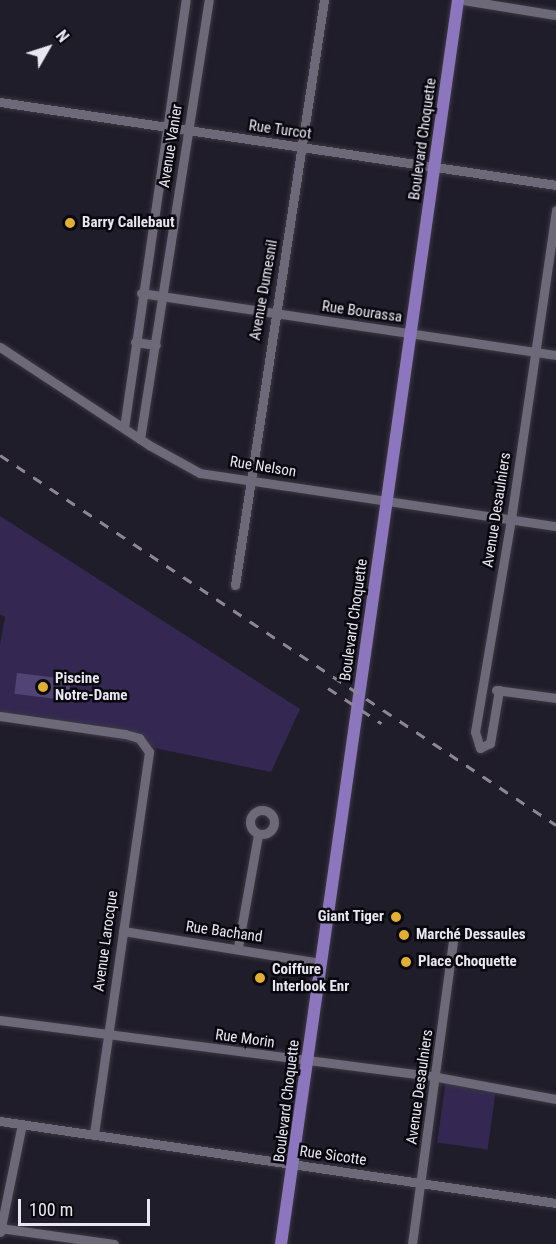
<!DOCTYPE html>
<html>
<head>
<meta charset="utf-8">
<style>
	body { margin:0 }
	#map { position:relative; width:556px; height:1244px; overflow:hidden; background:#201d2a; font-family:"Roboto Condensed",sans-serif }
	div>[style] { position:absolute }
	.green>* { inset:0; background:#342852; transform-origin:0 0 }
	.water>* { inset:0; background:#514373; transform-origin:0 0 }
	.roads { filter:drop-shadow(0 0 2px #3b3843) drop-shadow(0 0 2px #3b3843) }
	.minor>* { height:9px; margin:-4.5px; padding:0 4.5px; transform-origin:4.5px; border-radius:4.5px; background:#6d6979 }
	.minor>.ring { margin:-4.5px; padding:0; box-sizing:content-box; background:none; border:9px solid #6d6979; border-radius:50% }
	.major>* { height:12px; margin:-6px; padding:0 6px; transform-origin:6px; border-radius:6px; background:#8c77bf }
	.rail>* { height:3px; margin-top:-1.5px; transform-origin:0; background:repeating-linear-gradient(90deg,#8b8894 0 10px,transparent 0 20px) }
	.dots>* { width:16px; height:16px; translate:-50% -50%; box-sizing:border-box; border:3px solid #09080e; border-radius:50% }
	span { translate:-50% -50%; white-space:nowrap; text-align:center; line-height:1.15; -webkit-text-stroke:5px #09080e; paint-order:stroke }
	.street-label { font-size:15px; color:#e8e6f0 }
	.poi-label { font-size:15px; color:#e8e6f0; font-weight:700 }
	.left { translate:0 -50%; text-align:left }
	.right { translate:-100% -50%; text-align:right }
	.north { position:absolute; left:18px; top:18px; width:60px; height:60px; -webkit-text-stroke:4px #09080e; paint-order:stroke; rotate:51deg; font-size:16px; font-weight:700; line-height:24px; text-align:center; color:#e8e6f0 }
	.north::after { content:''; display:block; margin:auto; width:21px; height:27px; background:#e8e6f0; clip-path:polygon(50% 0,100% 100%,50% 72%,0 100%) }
	.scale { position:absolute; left:18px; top:1199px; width:132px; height:27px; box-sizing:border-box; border:3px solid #e8e6f0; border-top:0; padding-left:8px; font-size:18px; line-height:21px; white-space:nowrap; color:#e8e6f0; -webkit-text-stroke:4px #09080e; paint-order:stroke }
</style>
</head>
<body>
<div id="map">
	<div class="green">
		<div style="clip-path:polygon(0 516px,300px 709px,271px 772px,0 716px,0 645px,5px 617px,0 614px)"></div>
		<div style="left:446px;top:1079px;width:51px;height:64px;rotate:8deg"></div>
	</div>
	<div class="water">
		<div style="left:17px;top:673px;width:54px;height:21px;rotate:7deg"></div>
	</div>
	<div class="roads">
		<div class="minor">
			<div style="left:463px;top:0;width:94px;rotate:9.2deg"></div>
			<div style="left:0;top:102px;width:562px;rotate:8.49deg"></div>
			<div style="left:141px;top:293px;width:420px;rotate:8.5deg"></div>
			<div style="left:135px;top:342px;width:21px;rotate:8deg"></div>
			<div style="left:0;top:347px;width:178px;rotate:33.3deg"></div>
			<div style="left:149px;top:445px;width:58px;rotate:28.8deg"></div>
			<div style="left:200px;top:473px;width:360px;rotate:8.5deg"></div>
			<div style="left:124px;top:428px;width:432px;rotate:-81.8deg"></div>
			<div style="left:140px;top:439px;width:444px;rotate:-81.1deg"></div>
			<div style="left:235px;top:585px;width:592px;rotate:-81.35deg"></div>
			<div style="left:496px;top:690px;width:61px;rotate:7.6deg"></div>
			<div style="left:499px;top:690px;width:54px;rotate:99.6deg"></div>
			<div style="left:490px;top:743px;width:11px;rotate:153deg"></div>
			<div style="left:480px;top:748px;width:17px;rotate:-107deg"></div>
			<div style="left:475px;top:732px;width:216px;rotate:-80.4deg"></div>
			<div style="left:511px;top:519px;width:312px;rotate:-81.7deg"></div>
			<div style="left:0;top:716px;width:126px;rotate:8.2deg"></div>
			<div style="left:125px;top:734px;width:15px;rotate:16deg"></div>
			<div style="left:139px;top:738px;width:17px;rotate:54deg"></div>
			<div style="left:149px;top:752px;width:387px;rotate:98.2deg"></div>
			<div class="ring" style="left:250px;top:810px;width:15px;height:15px"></div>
			<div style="left:123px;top:931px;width:200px;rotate:9.2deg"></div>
			<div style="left:238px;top:947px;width:114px;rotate:-79.9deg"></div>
			<div style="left:0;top:1020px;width:441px;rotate:7.4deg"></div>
			<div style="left:437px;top:1077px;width:121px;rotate:10.5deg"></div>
			<div style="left:0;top:1121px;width:562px;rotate:8.39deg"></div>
			<div style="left:0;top:1228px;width:115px;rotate:8deg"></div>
			<div style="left:0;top:1232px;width:110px;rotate:-78.5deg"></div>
			<div style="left:412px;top:1244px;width:314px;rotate:-82.3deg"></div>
		</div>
		<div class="major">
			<div style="left:281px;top:1244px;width:1257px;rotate:-81.9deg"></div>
		</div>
	</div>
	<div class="rail">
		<div style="left:0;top:455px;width:668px;rotate:33.64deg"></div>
		<div style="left:328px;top:688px;width:64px;rotate:33.4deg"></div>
	</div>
	<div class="dots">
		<div style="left:70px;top:223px;background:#e1af34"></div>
		<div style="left:43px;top:687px;background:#e1af34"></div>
		<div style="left:396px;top:917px;background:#e1af34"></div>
		<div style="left:404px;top:935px;background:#e1af34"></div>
		<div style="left:406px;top:962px;background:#e1af34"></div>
		<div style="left:260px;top:978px;background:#e1af34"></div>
	</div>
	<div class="street-label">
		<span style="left:280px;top:130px;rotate:8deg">Rue Turcot</span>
		<span style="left:423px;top:139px;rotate:-82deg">Boulevard Choquette</span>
		<span style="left:171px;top:146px;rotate:-81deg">Avenue Vanier</span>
		<span style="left:264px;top:290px;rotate:-80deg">Avenue Dumesnil</span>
		<span style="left:362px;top:312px;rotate:8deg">Rue Bourassa</span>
		<span style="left:263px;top:467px;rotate:9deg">Rue Nelson</span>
		<span style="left:497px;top:510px;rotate:-81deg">Avenue Desaulniers</span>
		<span style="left:354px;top:620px;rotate:-82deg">Boulevard Choquette</span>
		<span style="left:224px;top:932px;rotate:8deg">Rue Bachand</span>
		<span style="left:106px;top:941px;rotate:-82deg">Avenue Larocque</span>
		<span style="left:245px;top:1039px;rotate:8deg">Rue Morin</span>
		<span style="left:420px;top:1087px;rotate:-82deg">Avenue Desaulniers</span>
		<span style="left:287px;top:1101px;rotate:-83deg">Boulevard Choquette</span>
		<span style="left:333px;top:1156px;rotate:8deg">Rue Sicotte</span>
	</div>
	<div class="poi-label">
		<span class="left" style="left:82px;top:223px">Barry Callebaut</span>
		<span class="left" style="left:55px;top:687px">Piscine<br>Notre-Dame</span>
		<span class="right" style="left:384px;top:917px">Giant Tiger</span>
		<span class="left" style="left:416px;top:935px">Marché Dessaules</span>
		<span class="left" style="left:418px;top:962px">Place Choquette</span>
		<span class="left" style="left:272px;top:978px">Coiffure<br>Interlook Enr</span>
	</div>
	<div class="north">N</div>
	<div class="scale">100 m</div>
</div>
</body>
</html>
